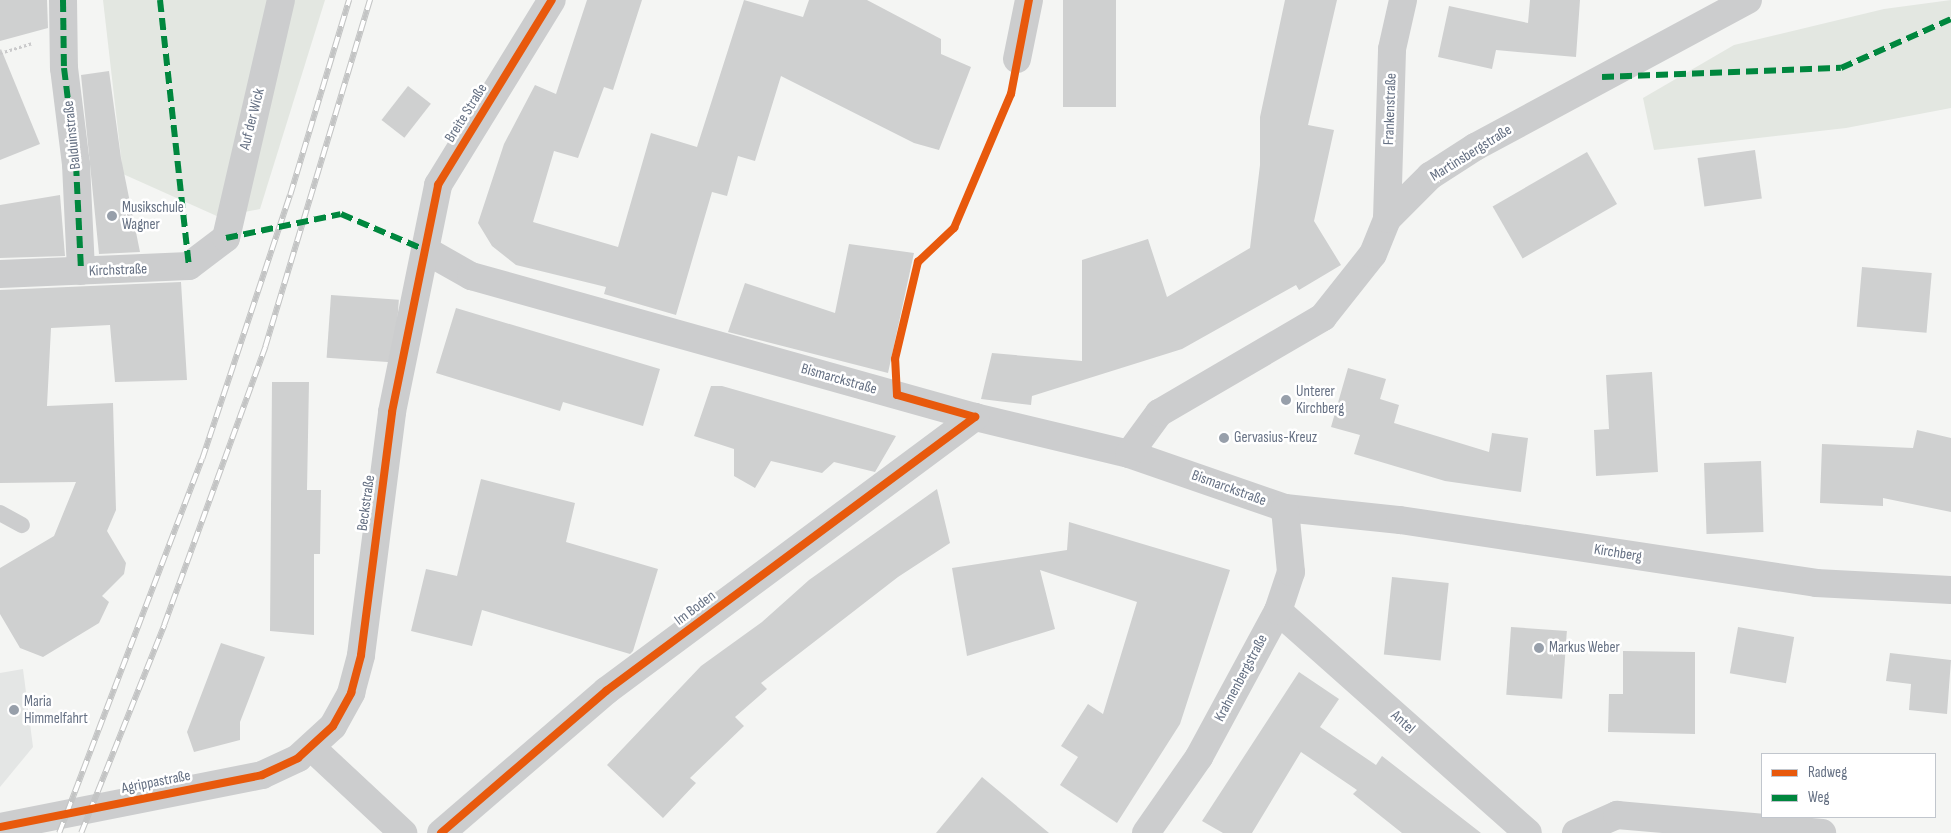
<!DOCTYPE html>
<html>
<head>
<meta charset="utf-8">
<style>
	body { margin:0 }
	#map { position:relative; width:1951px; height:833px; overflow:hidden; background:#f4f5f3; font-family:"Sofia Sans Condensed",sans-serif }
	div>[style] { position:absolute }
	.built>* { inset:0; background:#e4e6e5 }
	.green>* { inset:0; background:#e3e7e1 }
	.building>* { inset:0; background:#cfd0d0; transform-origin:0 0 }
	.path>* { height:3px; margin-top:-1.5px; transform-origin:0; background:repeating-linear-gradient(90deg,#cacacb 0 2.5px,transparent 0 5px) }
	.service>* { height:16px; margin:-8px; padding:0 8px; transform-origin:8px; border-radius:8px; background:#cccdce }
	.minor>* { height:28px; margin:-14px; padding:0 14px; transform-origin:14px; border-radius:14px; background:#cccdce }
	.tertiary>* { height:28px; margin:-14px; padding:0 14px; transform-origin:14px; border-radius:14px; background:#cccdce }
	.rail>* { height:5.5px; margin-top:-2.75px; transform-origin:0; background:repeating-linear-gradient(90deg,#fff 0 11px,#c3c4c4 0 22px); box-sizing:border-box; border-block:1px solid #c3c4c4 }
	.quiet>* { height:6px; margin-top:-3px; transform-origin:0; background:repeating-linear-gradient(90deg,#00873e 0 12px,transparent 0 18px) }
	.cycleway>* { height:8px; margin:-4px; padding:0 4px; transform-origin:4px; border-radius:4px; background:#e8590c }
	.dots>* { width:14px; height:14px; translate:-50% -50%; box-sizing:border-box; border:2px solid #fff; border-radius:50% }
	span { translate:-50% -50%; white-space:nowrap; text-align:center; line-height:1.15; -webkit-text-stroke:5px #fff; paint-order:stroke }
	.street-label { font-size:15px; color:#657083 }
	.poi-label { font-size:15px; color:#657083 }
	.left { translate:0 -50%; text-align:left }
	.legend { position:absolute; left:1761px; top:753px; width:175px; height:65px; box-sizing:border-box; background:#fff; border:1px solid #c1c6cd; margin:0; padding:6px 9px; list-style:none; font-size:15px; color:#657083 }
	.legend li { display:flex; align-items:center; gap:10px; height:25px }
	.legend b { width:25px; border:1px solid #c1c6cd }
</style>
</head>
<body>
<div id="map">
	<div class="built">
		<div style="clip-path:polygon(23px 669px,33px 747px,0 787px,0 673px)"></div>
	</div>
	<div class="green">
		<div style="clip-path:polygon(103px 0,325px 0,260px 209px,219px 217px,123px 174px)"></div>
		<div style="clip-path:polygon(1951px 0,1951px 108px,1846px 128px,1654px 150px,1643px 98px,1734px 45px,1884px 9px)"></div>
	</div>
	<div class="building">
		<div style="clip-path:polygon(0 0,47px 0,48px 28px,0 41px)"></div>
		<div style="clip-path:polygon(587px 0,642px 0,613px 90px,604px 87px,578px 158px,554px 151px,533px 222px,618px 247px,651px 133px,697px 147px,744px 0,803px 17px,809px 0,867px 0,941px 39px,941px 54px,971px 67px,939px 150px,914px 143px,781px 76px,755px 161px,738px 156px,727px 196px,712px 192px,676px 315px,604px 294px,606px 287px,516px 265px,492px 246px,478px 223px,504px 144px,535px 85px,556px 94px)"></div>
		<div style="left:1063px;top:0;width:53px;height:107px"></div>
		<div style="clip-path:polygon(1285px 0,1337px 0,1308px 125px,1334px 130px,1314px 221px,1341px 265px,1299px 290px,1296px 285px,1182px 349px,1032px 396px,1031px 405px,981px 399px,992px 353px,1082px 361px,1082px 260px,1148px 239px,1167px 297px,1250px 248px,1260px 165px,1260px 117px)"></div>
		<div style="clip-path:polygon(1530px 0,1580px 0,1576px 57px,1496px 50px,1492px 69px,1438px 57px,1449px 6px,1528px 23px)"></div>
		<div style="clip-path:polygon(1px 49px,40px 144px,0 160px,0 50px)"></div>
		<div style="clip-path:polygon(109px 71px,121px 158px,140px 252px,99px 254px,81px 75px)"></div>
		<div style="left:408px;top:86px;width:29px;height:43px;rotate:38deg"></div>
		<div style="left:1755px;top:150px;width:49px;height:58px;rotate:82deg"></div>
		<div style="left:1587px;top:152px;width:60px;height:109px;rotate:60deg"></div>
		<div style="clip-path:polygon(60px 195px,65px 256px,0 258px,0 205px)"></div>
		<div style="clip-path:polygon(849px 244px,914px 253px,888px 373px,728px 332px,745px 283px,835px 313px)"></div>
		<div style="left:1862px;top:267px;width:70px;height:60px;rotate:5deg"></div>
		<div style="clip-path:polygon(181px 282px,187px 380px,115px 382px,110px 325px,51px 328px,47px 406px,113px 403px,116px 510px,107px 531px,126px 563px,124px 574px,102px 596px,109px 602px,99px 623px,43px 657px,20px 648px,0 614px,0 568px,54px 536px,76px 482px,0 483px,0 290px)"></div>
		<div style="left:331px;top:295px;width:68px;height:63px;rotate:4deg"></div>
		<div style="clip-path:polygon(456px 308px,660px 369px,643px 426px,563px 402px,560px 411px,436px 373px)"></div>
		<div style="clip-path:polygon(1348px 368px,1386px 379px,1380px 399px,1399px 405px,1394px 423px,1489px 452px,1492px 433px,1528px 438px,1521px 492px,1445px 481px,1354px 454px,1360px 435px,1331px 427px)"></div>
		<div style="clip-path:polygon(1652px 372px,1658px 472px,1596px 476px,1594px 430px,1609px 429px,1606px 375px)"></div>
		<div style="clip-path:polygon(272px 382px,309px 382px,307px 490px,321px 490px,320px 554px,314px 554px,314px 635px,270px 631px)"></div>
		<div style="clip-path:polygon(711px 386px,722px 386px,896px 436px,875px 472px,834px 462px,822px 473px,771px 461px,755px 488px,734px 476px,734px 449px,694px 436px)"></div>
		<div style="clip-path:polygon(1917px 430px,1951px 438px,1951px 512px,1883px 498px,1883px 506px,1820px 503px,1822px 444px,1913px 448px)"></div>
		<div style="left:1761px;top:461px;width:71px;height:57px;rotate:88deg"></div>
		<div style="clip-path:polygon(481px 479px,575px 503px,566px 542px,658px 569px,633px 651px,630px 654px,482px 610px,472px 646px,411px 631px,426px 569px,457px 576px)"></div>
		<div style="clip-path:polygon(937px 489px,950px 543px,898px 577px,761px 683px,767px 689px,735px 717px,744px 726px,690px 778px,696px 783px,663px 818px,607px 765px,701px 666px,762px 622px,809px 580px)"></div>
		<div style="clip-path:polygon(1069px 522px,1230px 570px,1180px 724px,1117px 823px,1060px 785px,1078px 757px,1061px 746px,1088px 704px,1103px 714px,1137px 602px,1040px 570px,1055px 629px,967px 656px,952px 568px,1067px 550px)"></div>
		<div style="left:1392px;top:577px;width:57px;height:78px;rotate:6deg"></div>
		<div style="left:1511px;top:627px;width:56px;height:68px;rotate:4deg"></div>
		<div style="left:1738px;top:627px;width:57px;height:47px;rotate:10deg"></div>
		<div style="clip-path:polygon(221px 643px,265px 657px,240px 722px,240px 740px,194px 752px,187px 732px)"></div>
		<div style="clip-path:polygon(1623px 651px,1695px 652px,1695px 734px,1608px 732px,1609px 694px,1623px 694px)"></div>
		<div style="clip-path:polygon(1890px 653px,1951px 660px,1947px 714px,1909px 710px,1911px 684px,1886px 681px)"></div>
		<div style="clip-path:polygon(1299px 672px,1339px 699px,1320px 727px,1376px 765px,1382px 756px,1481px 833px,1402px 833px,1353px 794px,1357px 790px,1301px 752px,1252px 833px,1223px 833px,1202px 821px)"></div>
		<div style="clip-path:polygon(982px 777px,1049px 833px,936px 833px)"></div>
	</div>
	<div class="path">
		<div style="left:0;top:53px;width:34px;rotate:-17deg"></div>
	</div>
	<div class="service">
		<div style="left:0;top:513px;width:25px;rotate:29deg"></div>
	</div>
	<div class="minor">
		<div style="left:63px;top:0;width:68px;rotate:89.2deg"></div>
		<div style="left:64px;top:68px;width:97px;rotate:82.9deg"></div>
		<div style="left:76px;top:164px;width:107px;rotate:87.3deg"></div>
		<div style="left:1017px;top:59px;width:60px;rotate:-78.5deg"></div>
		<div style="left:1387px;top:219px;width:170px;rotate:-88.3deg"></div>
		<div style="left:1392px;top:49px;width:50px;rotate:-77.3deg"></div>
		<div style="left:425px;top:250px;width:53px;rotate:29.5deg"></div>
		<div style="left:471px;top:276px;width:523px;rotate:15.63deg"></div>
		<div style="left:975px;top:417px;width:158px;rotate:13.5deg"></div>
		<div style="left:1129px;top:454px;width:165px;rotate:19.1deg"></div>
		<div style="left:1285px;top:508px;width:116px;rotate:6deg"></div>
		<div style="left:1400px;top:520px;width:421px;rotate:8.6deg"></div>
		<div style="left:1816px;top:583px;width:135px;rotate:3deg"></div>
		<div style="left:0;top:274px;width:189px;rotate:-2.4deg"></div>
		<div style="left:189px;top:266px;width:46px;rotate:-37.1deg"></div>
		<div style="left:226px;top:238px;width:244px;rotate:-77deg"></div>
		<div style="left:1129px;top:454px;width:51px;rotate:-53.8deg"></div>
		<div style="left:1159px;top:413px;width:190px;rotate:-30.3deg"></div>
		<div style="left:1323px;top:317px;width:80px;rotate:-51.6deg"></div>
		<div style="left:1373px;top:254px;width:38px;rotate:-68deg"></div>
		<div style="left:1387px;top:219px;width:61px;rotate:-45deg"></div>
		<div style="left:1430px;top:176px;width:54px;rotate:-32.8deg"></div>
		<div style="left:1475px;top:147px;width:310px;rotate:-28.3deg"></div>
		<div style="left:1278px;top:611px;width:334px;rotate:41.6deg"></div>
		<div style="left:312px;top:748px;width:125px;rotate:43deg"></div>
		<div style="left:441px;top:833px;width:218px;rotate:-40.7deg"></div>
		<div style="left:606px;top:691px;width:460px;rotate:-36.6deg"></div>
		<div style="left:1146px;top:833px;width:93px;rotate:-55.1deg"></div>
		<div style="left:1199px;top:757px;width:166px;rotate:-61.6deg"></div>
		<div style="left:1278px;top:611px;width:41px;rotate:-71.6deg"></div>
		<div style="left:1291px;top:572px;width:64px;rotate:-95.4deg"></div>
		<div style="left:1576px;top:833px;width:45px;rotate:-23.7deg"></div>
		<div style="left:1617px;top:815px;width:206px;rotate:5deg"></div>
	</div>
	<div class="tertiary">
		<div style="left:0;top:827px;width:267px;rotate:-11.2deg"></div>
		<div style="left:262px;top:775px;width:40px;rotate:-25deg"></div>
		<div style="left:298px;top:758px;width:47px;rotate:-42.4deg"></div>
		<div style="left:333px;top:726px;width:38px;rotate:-61deg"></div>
		<div style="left:351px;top:693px;width:39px;rotate:-75deg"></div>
		<div style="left:361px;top:655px;width:245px;rotate:-82.7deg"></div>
		<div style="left:392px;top:412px;width:232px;rotate:-78.5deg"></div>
		<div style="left:438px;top:185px;width:217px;rotate:-58.4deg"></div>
	</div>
	<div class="rail">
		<div style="left:59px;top:833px;width:400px;rotate:-69.1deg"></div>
		<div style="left:202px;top:459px;width:278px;rotate:-71.6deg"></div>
		<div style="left:290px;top:195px;width:204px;rotate:-73.2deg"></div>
		<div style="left:81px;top:833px;width:224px;rotate:-68.2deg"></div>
		<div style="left:164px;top:625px;width:296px;rotate:-70deg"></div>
		<div style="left:265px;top:347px;width:363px;rotate:-73.2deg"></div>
	</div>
	<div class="quiet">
		<div style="left:63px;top:0;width:68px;rotate:89.2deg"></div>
		<div style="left:64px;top:68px;width:97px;rotate:82.9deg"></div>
		<div style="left:76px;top:164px;width:107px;rotate:87.3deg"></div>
		<div style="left:160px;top:0;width:268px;rotate:83.8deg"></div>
		<div style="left:1602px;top:77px;width:239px;rotate:-2.2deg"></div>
		<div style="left:1841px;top:68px;width:120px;rotate:-24deg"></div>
		<div style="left:226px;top:238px;width:117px;rotate:-11.8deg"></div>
		<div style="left:341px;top:214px;width:91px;rotate:23.2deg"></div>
	</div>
	<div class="cycleway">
		<div style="left:975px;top:417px;width:81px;rotate:-164.2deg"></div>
		<div style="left:897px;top:395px;width:36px;rotate:-93deg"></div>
		<div style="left:895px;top:359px;width:100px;rotate:-76.7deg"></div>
		<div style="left:918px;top:262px;width:50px;rotate:-43.4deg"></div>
		<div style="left:954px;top:228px;width:146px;rotate:-67deg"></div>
		<div style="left:1011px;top:94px;width:96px;rotate:-79.2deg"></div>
		<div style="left:0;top:827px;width:267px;rotate:-11.2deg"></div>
		<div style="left:262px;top:775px;width:40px;rotate:-25deg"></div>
		<div style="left:298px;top:758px;width:47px;rotate:-42.4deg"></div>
		<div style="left:333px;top:726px;width:38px;rotate:-61deg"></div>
		<div style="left:351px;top:693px;width:39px;rotate:-75deg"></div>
		<div style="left:361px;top:655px;width:245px;rotate:-82.7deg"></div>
		<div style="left:392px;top:412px;width:232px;rotate:-78.5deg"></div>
		<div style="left:438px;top:185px;width:217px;rotate:-58.4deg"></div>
		<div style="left:441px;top:833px;width:218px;rotate:-40.7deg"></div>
		<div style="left:606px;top:691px;width:460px;rotate:-36.6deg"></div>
	</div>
	<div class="dots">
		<div style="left:112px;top:216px;background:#979faa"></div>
		<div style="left:1286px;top:400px;background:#979faa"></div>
		<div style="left:1224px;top:438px;background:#979faa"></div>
		<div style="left:1539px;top:648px;background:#979faa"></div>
		<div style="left:14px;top:710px;background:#979faa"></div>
	</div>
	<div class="street-label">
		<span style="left:1390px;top:109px;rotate:-88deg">Frankenstraße</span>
		<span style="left:466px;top:113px;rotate:-58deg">Breite Straße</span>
		<span style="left:252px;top:119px;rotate:-76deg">Auf der Wick</span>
		<span style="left:72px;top:135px;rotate:-96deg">Balduinstraße</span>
		<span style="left:1471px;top:153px;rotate:-32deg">Martinsbergstraße</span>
		<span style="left:118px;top:270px;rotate:-2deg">Kirchstraße</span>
		<span style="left:839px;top:379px;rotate:16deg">Bismarckstraße</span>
		<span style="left:1229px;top:488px;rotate:20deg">Bismarckstraße</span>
		<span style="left:366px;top:503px;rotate:-82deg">Beckstraße</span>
		<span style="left:1618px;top:553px;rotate:9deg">Kirchberg</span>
		<span style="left:695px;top:608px;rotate:-37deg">Im Boden</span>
		<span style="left:1241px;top:678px;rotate:-62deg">Krahnenbergstraße</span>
		<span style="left:1403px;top:722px;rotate:42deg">Antel</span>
		<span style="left:156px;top:782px;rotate:-11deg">Agrippastraße</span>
	</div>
	<div class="poi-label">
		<span class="left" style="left:122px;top:216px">Musikschule<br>Wagner</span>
		<span class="left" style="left:1296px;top:400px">Unterer<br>Kirchberg</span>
		<span class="left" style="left:1234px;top:438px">Gervasius-Kreuz</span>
		<span class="left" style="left:1549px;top:648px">Markus Weber</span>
		<span class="left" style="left:24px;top:710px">Maria<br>Himmelfahrt</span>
	</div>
	<ul class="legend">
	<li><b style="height:6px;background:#e8590c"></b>Radweg</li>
	<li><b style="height:6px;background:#00873e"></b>Weg</li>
	</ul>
</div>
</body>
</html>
